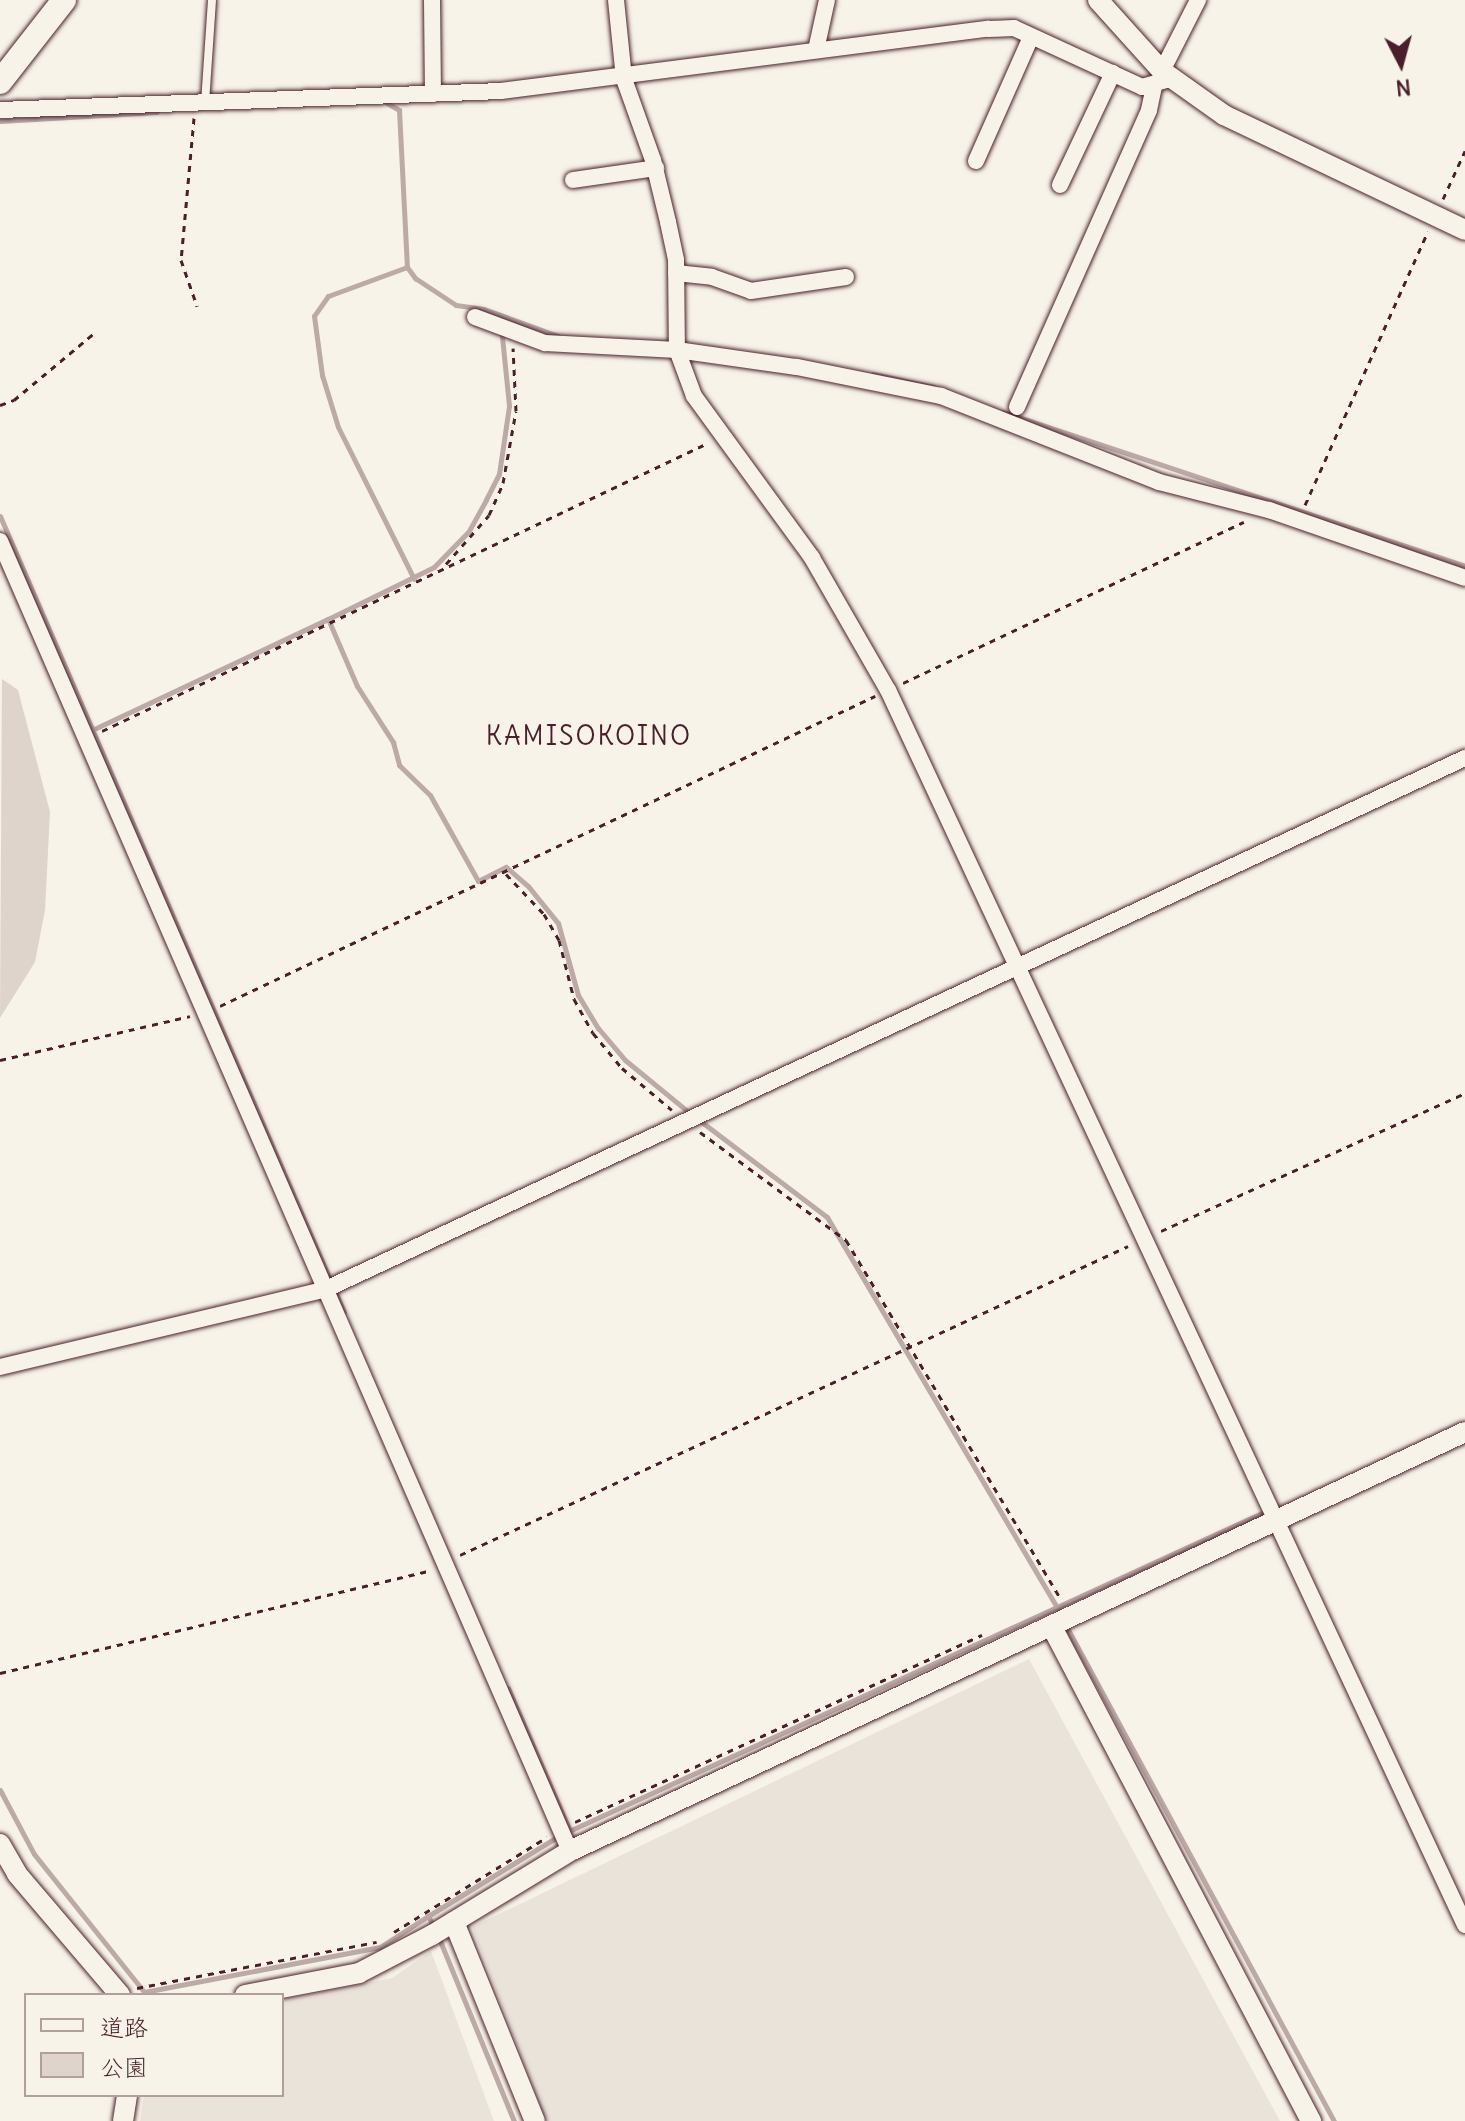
<!DOCTYPE html>
<html>
<head>
<meta charset="utf-8">
<style>
	body { margin:0 }
	#map { position:relative; width:1465px; height:2121px; overflow:hidden; background:#f7f3e8; font-family:Delius,"Klee One",sans-serif }
	div>[style] { position:absolute }
	.built>* { inset:0; background:#eae3da }
	.green>* { inset:0; background:#ded4cc }
	.stream>* { height:5px; margin:-2.5px; padding:0 2.5px; transform-origin:2.5px; border-radius:2.5px; background:#bcaaa7 }
	.path>* { height:3px; margin-top:-1.5px; transform-origin:0; background:repeating-linear-gradient(90deg,#4a1f2b 0 6px,transparent 0 12px) }
	.roads { filter:drop-shadow(0 0 2px #4a1f2b) drop-shadow(0 0 2px #4a1f2b) }
	.service>* { height:8px; margin:-4px; padding:0 4px; transform-origin:4px; border-radius:4px; background:#f7f3e8 }
	.minor>* { height:16px; margin:-8px; padding:0 8px; transform-origin:8px; border-radius:8px; background:#f7f3e8 }
	.tertiary>* { height:20px; margin:-10px; padding:0 10px; transform-origin:10px; border-radius:10px; background:#f7f3e8 }
	.primary>* { height:24px; margin:-12px; padding:0 12px; transform-origin:12px; border-radius:12px; background:#f7f3e8 }
	span { translate:-50% -50%; white-space:nowrap; text-align:center; line-height:1.15; -webkit-text-stroke:8px #f7f3e8; paint-order:stroke }
	.quarter-label { font-size:26px; color:#4a1f2b; letter-spacing:2px }
	.legend { position:absolute; left:24px; top:1993px; width:260px; height:104px; box-sizing:border-box; background:#f7f3e8; border:2px solid #b29e9c; margin:0; padding:10px 14px; list-style:none; font-size:24px; color:#4a1f2b }
	.legend li { display:flex; align-items:center; gap:16px; height:40px }
	.legend b { width:40px; border:2px solid #b29e9c }
	.north { position:absolute; left:1361px; top:24px; width:80px; height:80px; -webkit-text-stroke:6px #f7f3e8; paint-order:stroke; rotate:174deg; font-size:22px; font-weight:700; line-height:32px; text-align:center; color:#4a1f2b }
	.north::after { content:''; display:block; margin:auto; width:28px; height:36px; background:#4a1f2b; clip-path:polygon(50% 0,100% 100%,50% 72%,0 100%) }
</style>
</head>
<body>
<div id="map">
	<div class="built">
		<div style="clip-path:polygon(1029px 1659px,1280px 2121px,546px 2121px,472px 1927px)"></div>
		<div style="clip-path:polygon(431px 1951px,494px 2121px,140px 2121px,144px 2095px,282px 2095px,282px 2000px,392px 1978px)"></div>
	</div>
	<div class="green">
		<div style="clip-path:polygon(2px 679px,18px 690px,50px 812px,45px 910px,35px 962px,0 1018px)"></div>
	</div>
	<div class="stream">
		<div style="left:387px;top:103px;width:14px;rotate:30deg"></div>
		<div style="left:399px;top:110px;width:157px;rotate:87.1deg"></div>
		<div style="left:407px;top:267px;width:14px;rotate:54deg"></div>
		<div style="left:415px;top:278px;width:49px;rotate:33.4deg"></div>
		<div style="left:456px;top:305px;width:28px;rotate:8deg"></div>
		<div style="left:484px;top:309px;width:79px;rotate:20deg"></div>
		<div style="left:0;top:121px;width:157px;rotate:-3.3deg"></div>
		<div style="left:407px;top:267px;width:84px;rotate:159.8deg"></div>
		<div style="left:328px;top:296px;width:24px;rotate:125deg"></div>
		<div style="left:314px;top:316px;width:60px;rotate:82.3deg"></div>
		<div style="left:322px;top:375px;width:54px;rotate:72.9deg"></div>
		<div style="left:338px;top:427px;width:170px;rotate:63.4deg"></div>
		<div style="left:500px;top:317px;width:89px;rotate:84.2deg"></div>
		<div style="left:509px;top:406px;width:69px;rotate:98.4deg"></div>
		<div style="left:499px;top:474px;width:29px;rotate:117deg"></div>
		<div style="left:486px;top:500px;width:35px;rotate:119deg"></div>
		<div style="left:469px;top:531px;width:50px;rotate:134.2deg"></div>
		<div style="left:434px;top:567px;width:118px;rotate:153.9deg"></div>
		<div style="left:328px;top:619px;width:73px;rotate:66.6deg"></div>
		<div style="left:357px;top:686px;width:67px;rotate:57.3deg"></div>
		<div style="left:393px;top:742px;width:24px;rotate:75deg"></div>
		<div style="left:399px;top:765px;width:43px;rotate:44.1deg"></div>
		<div style="left:430px;top:795px;width:98px;rotate:60.8deg"></div>
		<div style="left:478px;top:881px;width:31px;rotate:-27deg"></div>
		<div style="left:506px;top:867px;width:29px;rotate:41deg"></div>
		<div style="left:528px;top:886px;width:48px;rotate:51deg"></div>
		<div style="left:558px;top:923px;width:75px;rotate:74.5deg"></div>
		<div style="left:578px;top:995px;width:39px;rotate:59deg"></div>
		<div style="left:598px;top:1028px;width:42px;rotate:49.8deg"></div>
		<div style="left:625px;top:1060px;width:85px;rotate:39.3deg"></div>
		<div style="left:873px;top:374px;width:62px;rotate:12deg"></div>
		<div style="left:1003px;top:412px;width:487px;rotate:18.4deg"></div>
		<div style="left:0;top:516px;width:867px;rotate:66.63deg"></div>
		<div style="left:92px;top:730px;width:261px;rotate:-25.2deg"></div>
		<div style="left:699px;top:1120px;width:161px;rotate:37.2deg"></div>
		<div style="left:827px;top:1217px;width:462px;rotate:59.5deg"></div>
		<div style="left:1065px;top:1624px;width:565px;rotate:61.58deg"></div>
		<div style="left:508px;top:1688px;width:156px;rotate:66.6deg"></div>
		<div style="left:0;top:1790px;width:72px;rotate:62deg"></div>
		<div style="left:34px;top:1854px;width:176px;rotate:51.4deg"></div>
		<div style="left:144px;top:1992px;width:240px;rotate:-10.8deg"></div>
		<div style="left:380px;top:1947px;width:57px;rotate:-32.9deg"></div>
		<div style="left:428px;top:1916px;width:13px;rotate:61deg"></div>
		<div style="left:569px;top:1831px;width:767px;rotate:-24.66deg"></div>
		<div style="left:428px;top:1916px;width:155px;rotate:-31.5deg"></div>
		<div style="left:438px;top:1936px;width:200px;rotate:67.7deg"></div>
	</div>
	<div class="path">
		<div style="left:194px;top:118px;width:143px;rotate:95.2deg"></div>
		<div style="left:181px;top:260px;width:49px;rotate:70.8deg"></div>
		<div style="left:1443px;top:199px;width:53px;rotate:-65.4deg"></div>
		<div style="left:0;top:405px;width:15px;rotate:-20deg"></div>
		<div style="left:14px;top:400px;width:104px;rotate:-39.9deg"></div>
		<div style="left:1305px;top:505px;width:300px;rotate:-65.8deg"></div>
		<div style="left:446px;top:564px;width:65px;rotate:-48.7deg"></div>
		<div style="left:489px;top:515px;width:35px;rotate:-66deg"></div>
		<div style="left:503px;top:483px;width:73px;rotate:-79.8deg"></div>
		<div style="left:516px;top:411px;width:63px;rotate:-92.7deg"></div>
		<div style="left:903px;top:683px;width:377px;rotate:-25.3deg"></div>
		<div style="left:102px;top:731px;width:671px;rotate:-25.42deg"></div>
		<div style="left:506px;top:874px;width:55px;rotate:46.5deg"></div>
		<div style="left:544px;top:914px;width:30px;rotate:60deg"></div>
		<div style="left:559px;top:940px;width:61px;rotate:75.7deg"></div>
		<div style="left:574px;top:999px;width:39px;rotate:61deg"></div>
		<div style="left:593px;top:1033px;width:45px;rotate:50.4deg"></div>
		<div style="left:622px;top:1068px;width:65px;rotate:40deg"></div>
		<div style="left:220px;top:1006px;width:725px;rotate:-25.33deg"></div>
		<div style="left:0;top:1060px;width:195px;rotate:-13deg"></div>
		<div style="left:700px;top:1132px;width:182px;rotate:36.5deg"></div>
		<div style="left:846px;top:1240px;width:418px;rotate:59.1deg"></div>
		<div style="left:1161px;top:1231px;width:334px;rotate:-24.4deg"></div>
		<div style="left:460px;top:1555px;width:736px;rotate:-24.82deg"></div>
		<div style="left:0;top:1673px;width:440px;rotate:-13.4deg"></div>
		<div style="left:575px;top:1822px;width:448px;rotate:-24.7deg"></div>
		<div style="left:394px;top:1932px;width:180px;rotate:-31.8deg"></div>
		<div style="left:137px;top:1988px;width:244px;rotate:-10.9deg"></div>
	</div>
	<div class="roads">
		<div class="service">
			<div style="left:205px;top:103px;width:103px;rotate:-86.1deg"></div>
		</div>
		<div class="minor">
			<div style="left:432px;top:0;width:94px;rotate:89.4deg"></div>
			<div style="left:616px;top:0;width:79px;rotate:84.2deg"></div>
			<div style="left:624px;top:79px;width:86px;rotate:70.3deg"></div>
			<div style="left:653px;top:160px;width:64px;rotate:76.4deg"></div>
			<div style="left:668px;top:222px;width:39px;rotate:78deg"></div>
			<div style="left:676px;top:260px;width:90px;rotate:89.4deg"></div>
			<div style="left:677px;top:350px;width:49px;rotate:69.7deg"></div>
			<div style="left:694px;top:396px;width:200px;rotate:53.9deg"></div>
			<div style="left:812px;top:558px;width:152px;rotate:60.1deg"></div>
			<div style="left:888px;top:690px;width:1363px;rotate:64.96deg"></div>
			<div style="left:816px;top:50px;width:51px;rotate:-77.6deg"></div>
			<div style="left:1162px;top:71px;width:80px;rotate:-63.1deg"></div>
			<div style="left:0;top:110px;width:501px;rotate:-2.17deg"></div>
			<div style="left:501px;top:91px;width:491px;rotate:-7.3deg"></div>
			<div style="left:988px;top:29px;width:26px;rotate:-2deg"></div>
			<div style="left:1014px;top:28px;width:141px;rotate:24.7deg"></div>
			<div style="left:1142px;top:87px;width:32px;rotate:-16deg"></div>
			<div style="left:976px;top:161px;width:136px;rotate:-66.1deg"></div>
			<div style="left:573px;top:180px;width:84px;rotate:-8.2deg"></div>
			<div style="left:1060px;top:185px;width:124px;rotate:-64.7deg"></div>
			<div style="left:676px;top:273px;width:36px;rotate:6deg"></div>
			<div style="left:712px;top:277px;width:41px;rotate:19.7deg"></div>
			<div style="left:751px;top:291px;width:96px;rotate:-8.4deg"></div>
			<div style="left:475px;top:317px;width:75px;rotate:20.4deg"></div>
			<div style="left:545px;top:343px;width:132px;rotate:3deg"></div>
			<div style="left:677px;top:350px;width:121px;rotate:8.1deg"></div>
			<div style="left:797px;top:367px;width:147px;rotate:11.4deg"></div>
			<div style="left:941px;top:396px;width:234px;rotate:21.5deg"></div>
			<div style="left:1159px;top:482px;width:114px;rotate:14.3deg"></div>
			<div style="left:1269px;top:510px;width:207px;rotate:19.1deg"></div>
			<div style="left:1017px;top:407px;width:325px;rotate:-66deg"></div>
			<div style="left:1149px;top:110px;width:24px;rotate:-78deg"></div>
			<div style="left:0;top:541px;width:1429px;rotate:66.49deg"></div>
			<div style="left:0;top:1367px;width:333px;rotate:-13.4deg"></div>
			<div style="left:324px;top:1290px;width:1259px;rotate:-25deg"></div>
		</div>
		<div class="tertiary">
			<div style="left:1098px;top:0;width:96px;rotate:48deg"></div>
			<div style="left:1162px;top:71px;width:76px;rotate:35.4deg"></div>
			<div style="left:1224px;top:115px;width:267px;rotate:25.5deg"></div>
			<div style="left:1053px;top:1629px;width:556px;rotate:62.33deg"></div>
			<div style="left:0;top:1844px;width:34px;rotate:60deg"></div>
			<div style="left:17px;top:1874px;width:159px;rotate:49.6deg"></div>
			<div style="left:454px;top:1922px;width:215px;rotate:67.9deg"></div>
			<div style="left:245px;top:1995px;width:116px;rotate:-10.9deg"></div>
			<div style="left:359px;top:1973px;width:82px;rotate:-27.5deg"></div>
			<div style="left:432px;top:1935px;width:162px;rotate:-31.3deg"></div>
			<div style="left:570px;top:1851px;width:988px;rotate:-25.09deg"></div>
			<div style="left:123px;top:2121px;width:26px;rotate:-81deg"></div>
		</div>
		<div class="primary">
			<div style="left:0;top:82px;width:104px;rotate:-52deg"></div>
		</div>
	</div>
	<div class="quarter-label">
		<span style="left:589px;top:736px">KAMISOKOINO</span>
	</div>
	<ul class="legend">
	<li><b style="height:10px;background:#f7f3e8"></b>道路</li>
	<li><b style="height:22px;background:#ded4cc"></b>公園</li>
	</ul>
	<div class="north">N</div>
</div>
</body>
</html>
